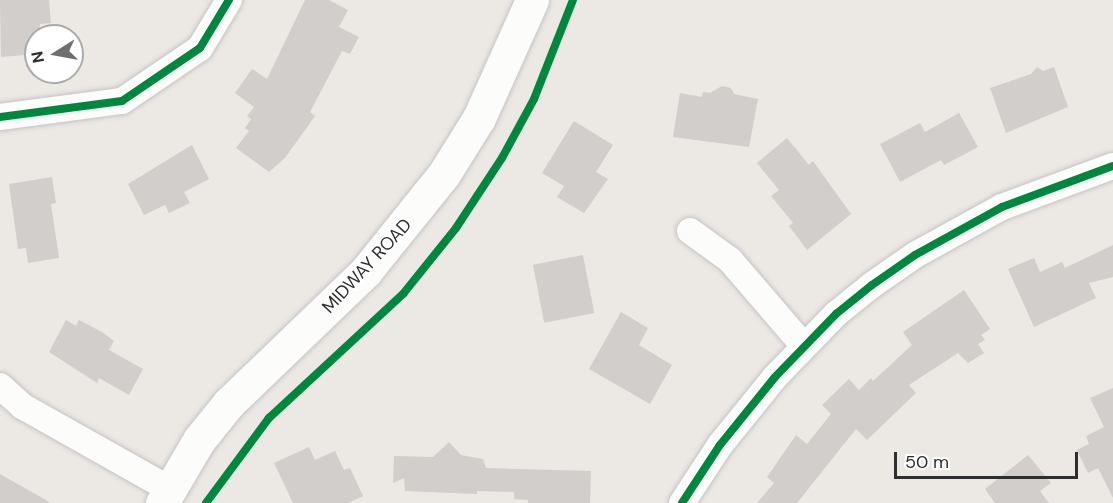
<!DOCTYPE html>
<html>
<head>
<meta charset="utf-8">
<style>
	body { margin:0 }
	#map { position:relative; width:1113px; height:503px; overflow:hidden; background:#ece8e4; font-family:"DM Sans",sans-serif }
	div>[style] { position:absolute }
	.building>* { inset:0; background:#d1cecb; transform-origin:0 0 }
	.roads { filter:drop-shadow(0 0 2px #c5c4c5) drop-shadow(0 0 2px #c5c4c5) }
	.street>* { height:26px; margin:-13px; padding:0 13px; transform-origin:13px; border-radius:13px; background:#fcfcfb }
	.secondary>* { height:33px; margin:-16.5px; padding:0 16.5px; transform-origin:16.5px; border-radius:16.5px; background:#fcfcfb }
	.cycleway>* { height:8px; margin:-4px; padding:0 4px; transform-origin:4px; border-radius:4px; background:#00873e }
	span { translate:-50% -50%; white-space:nowrap; text-align:center; line-height:1.15; -webkit-text-stroke:4.5px #fff; paint-order:stroke }
	.street-label { font-size:18px; color:#2e2e2e }
	.north { position:absolute; left:24px; top:24px; width:60px; height:60px; box-sizing:border-box; background:#fff; border:2px solid #ababab; border-radius:50%; rotate:259deg; font-size:16px; font-weight:700; line-height:24px; text-align:center; color:#2e2e2e }
	.north::after { content:''; display:block; margin:auto; width:21px; height:27px; background:#706f6e; clip-path:polygon(50% 0,100% 100%,50% 72%,0 100%) }
	.scale { position:absolute; left:894px; top:452px; width:184px; height:27px; box-sizing:border-box; border:3px solid #2e2e2e; border-top:0; padding-left:8px; font-size:18px; line-height:21px; white-space:nowrap; color:#2e2e2e; -webkit-text-stroke:4px #fff; paint-order:stroke }
</style>
</head>
<body>
<div id="map">
	<div class="building">
		<div style="clip-path:polygon(0 0,49px 0,51px 23px,40px 24px,40px 32px,36px 32px,36px 54px,1px 57px)"></div>
		<div style="clip-path:polygon(305px 0,329px 0,348px 10px,339px 27px,359px 37px,350px 54px,342px 51px,310px 112px,315px 116px,285px 158px,269px 172px,236px 148px,249px 131px,245px 128px,251px 119px,247px 116px,254px 107px,235px 93px,252px 69px,267px 79px)"></div>
		<div style="clip-path:polygon(1037px 67px,1043px 71px,1054px 67px,1068px 107px,1006px 133px,990px 88px,1031px 74px)"></div>
		<div style="clip-path:polygon(722px 86px,731px 88px,734px 94px,758px 99px,749px 147px,673px 137px,680px 93px,702px 97px,703px 92px,710px 93px)"></div>
		<div style="clip-path:polygon(959px 113px,978px 147px,944px 165px,941px 160px,900px 182px,880px 144px,920px 123px,925px 132px)"></div>
		<div style="clip-path:polygon(574px 121px,613px 145px,596px 172px,608px 179px,584px 213px,557px 197px,564px 186px,542px 173px)"></div>
		<div style="clip-path:polygon(787px 138px,809px 165px,813px 161px,851px 214px,807px 250px,789px 226px,793px 223px,771px 196px,779px 190px,757px 163px)"></div>
		<div style="clip-path:polygon(192px 145px,209px 179px,184px 192px,190px 203px,169px 213px,165px 205px,144px 215px,128px 184px)"></div>
		<div style="clip-path:polygon(52px 177px,56px 203px,51px 204px,59px 258px,28px 263px,26px 248px,18px 249px,9px 184px)"></div>
		<div style="clip-path:polygon(1113px 245px,1113px 277px,1089px 283px,1096px 298px,1034px 327px,1008px 269px,1034px 258px,1040px 272px,1062px 262px,1065px 268px)"></div>
		<div style="left:583px;top:255px;width:59px;height:51px;rotate:79deg"></div>
		<div style="clip-path:polygon(964px 290px,990px 329px,981px 335px,985px 340px,978px 344px,984px 353px,968px 363px,958px 353px,909px 385px,916px 393px,867px 440px,856px 429px,797px 503px,757px 503px,774px 483px,767px 477px,796px 435px,807px 444px,831px 414px,822px 405px,849px 379px,859px 390px,871px 378px,873px 381px,912px 345px,903px 332px)"></div>
		<div style="clip-path:polygon(621px 312px,648px 328px,639px 345px,672px 365px,650px 404px,589px 369px)"></div>
		<div style="clip-path:polygon(66px 320px,76px 326px,79px 320px,102px 332px,114px 341px,109px 350px,143px 369px,129px 395px,99px 378px,97px 383px,49px 352px)"></div>
		<div style="clip-path:polygon(1113px 388px,1113px 498px,1098px 468px,1088px 473px,1077px 450px,1089px 444px,1086px 436px,1104px 427px,1090px 398px)"></div>
		<div style="clip-path:polygon(449px 442px,461px 455px,483px 459px,486px 468px,591px 471px,590px 503px,528px 503px,528px 500px,514px 499px,514px 492px,477px 491px,477px 494px,405px 491px,404px 478px,393px 483px,394px 456px,433px 457px)"></div>
		<div style="clip-path:polygon(309px 447px,315px 460px,335px 451px,344px 470px,350px 468px,363px 496px,348px 503px,293px 503px,274px 463px)"></div>
		<div style="clip-path:polygon(1028px 455px,1051px 483px,1040px 491px,1049px 503px,995px 503px,985px 489px)"></div>
		<div style="clip-path:polygon(0 474px,51px 503px,0 503px)"></div>
	</div>
	<div class="roads">
		<div class="street">
			<div style="left:0;top:117px;width:123px;rotate:-7.5deg"></div>
			<div style="left:122px;top:101px;width:94px;rotate:-34.2deg"></div>
			<div style="left:200px;top:48px;width:56px;rotate:-58.9deg"></div>
			<div style="left:690px;top:231px;width:49px;rotate:35.9deg"></div>
			<div style="left:730px;top:260px;width:112px;rotate:49.3deg"></div>
			<div style="left:0;top:386px;width:30px;rotate:42deg"></div>
			<div style="left:22px;top:406px;width:171px;rotate:29.4deg"></div>
			<div style="left:682px;top:503px;width:69px;rotate:-56.8deg"></div>
			<div style="left:720px;top:445px;width:87px;rotate:-51deg"></div>
			<div style="left:775px;top:377px;width:88px;rotate:-45.9deg"></div>
			<div style="left:836px;top:314px;width:46px;rotate:-38.9deg"></div>
			<div style="left:872px;top:285px;width:52px;rotate:-34.9deg"></div>
			<div style="left:915px;top:255px;width:99px;rotate:-28.9deg"></div>
			<div style="left:1002px;top:207px;width:118px;rotate:-20.3deg"></div>
		</div>
		<div class="secondary">
			<div style="left:162px;top:503px;width:73px;rotate:-59.6deg"></div>
			<div style="left:199px;top:440px;width:48px;rotate:-51deg"></div>
			<div style="left:229px;top:403px;width:190px;rotate:-43.9deg"></div>
			<div style="left:366px;top:271px;width:124px;rotate:-51.2deg"></div>
			<div style="left:444px;top:174px;width:66px;rotate:-58deg"></div>
			<div style="left:479px;top:118px;width:129px;rotate:-65.8deg"></div>
		</div>
	</div>
	<div class="cycleway">
		<div style="left:0;top:117px;width:123px;rotate:-7.5deg"></div>
		<div style="left:122px;top:101px;width:94px;rotate:-34.2deg"></div>
		<div style="left:200px;top:48px;width:56px;rotate:-58.9deg"></div>
		<div style="left:206px;top:503px;width:106px;rotate:-53.5deg"></div>
		<div style="left:269px;top:418px;width:183px;rotate:-42.8deg"></div>
		<div style="left:403px;top:294px;width:85px;rotate:-51.2deg"></div>
		<div style="left:456px;top:228px;width:84px;rotate:-56.7deg"></div>
		<div style="left:502px;top:158px;width:67px;rotate:-61.5deg"></div>
		<div style="left:534px;top:99px;width:106px;rotate:-68.5deg"></div>
		<div style="left:682px;top:503px;width:69px;rotate:-56.8deg"></div>
		<div style="left:720px;top:445px;width:87px;rotate:-51deg"></div>
		<div style="left:775px;top:377px;width:88px;rotate:-45.9deg"></div>
		<div style="left:836px;top:314px;width:46px;rotate:-38.9deg"></div>
		<div style="left:872px;top:285px;width:52px;rotate:-34.9deg"></div>
		<div style="left:915px;top:255px;width:99px;rotate:-28.9deg"></div>
		<div style="left:1002px;top:207px;width:118px;rotate:-20.3deg"></div>
	</div>
	<div class="street-label">
		<span style="left:367px;top:266px;rotate:-47deg">MIDWAY ROAD</span>
	</div>
	<div class="north">N</div>
	<div class="scale">50 m</div>
</div>
</body>
</html>
